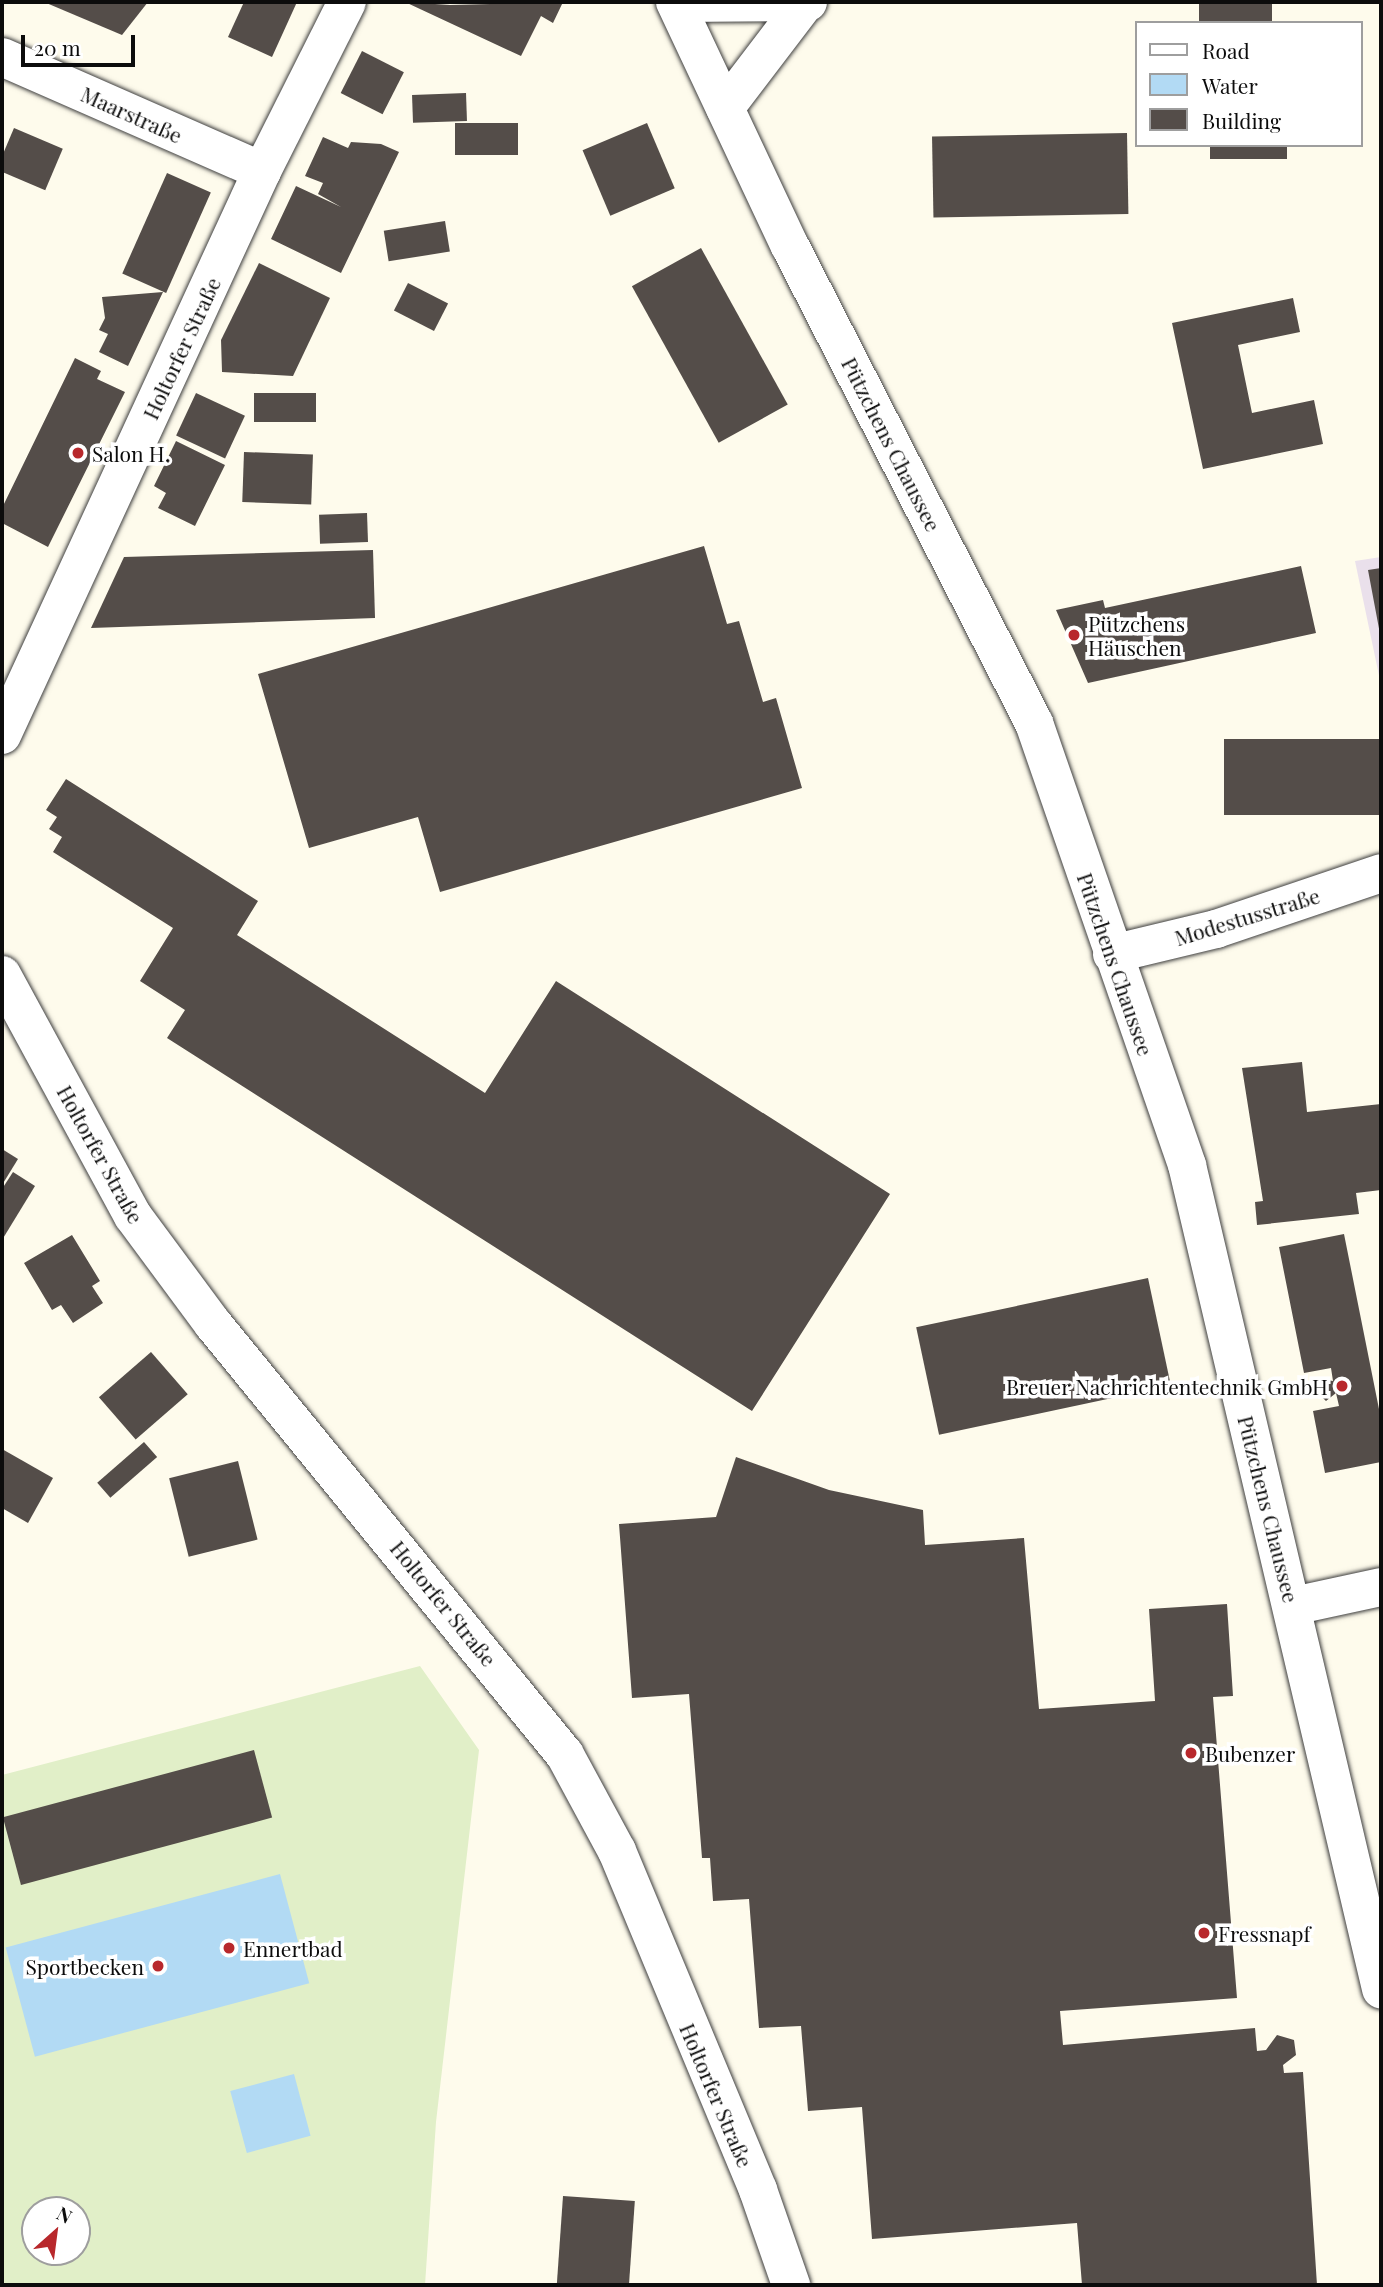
<!DOCTYPE html>
<html>
<head>
<meta charset="utf-8">
<style>
	body { margin:0 }
	#map { position:relative; width:1383px; height:2287px; overflow:hidden; background:#fefbec; font-family:"Playfair Display",serif }
	div>[style] { position:absolute }
	.industrial>* { inset:0; background:#eae0eb }
	.pitch>* { inset:0; background:#e1efc8 }
	.water>* { inset:0; background:#b2daf4; transform-origin:0 0 }
	.building>* { inset:0; background:#544d49; transform-origin:0 0 }
	.roads { filter:drop-shadow(0 0 2px #3f3f3f) drop-shadow(0 0 2px #3f3f3f) }
	.minor>* { height:38px; margin:-19px; padding:0 19px; transform-origin:19px; border-radius:19px; background:#fff }
	.tertiary>* { height:38px; margin:-19px; padding:0 19px; transform-origin:19px; border-radius:19px; background:#fff }
	.dots>* { width:19px; height:19px; translate:-50% -50%; box-sizing:border-box; border:4px solid #fff; border-radius:50% }
	span { translate:-50% -50%; white-space:nowrap; text-align:center; line-height:1.15; -webkit-text-stroke:7px #fff; paint-order:stroke }
	.street-label { font-size:21px; color:#0c0c0c }
	.poi-label { font-size:21px; color:#0c0c0c }
	.left { translate:0 -50%; text-align:left }
	.right { translate:-100% -50%; text-align:right }
	.frame { position:absolute; inset:0; border:4px solid #0c0c0c; pointer-events:none }
	.legend { position:absolute; left:1135px; top:21px; width:228px; height:126px; box-sizing:border-box; background:#fff; border:2px solid #9e9e9e; margin:0; padding:9px 12px; list-style:none; font-size:21px; color:#0c0c0c }
	.legend li { display:flex; align-items:center; gap:14px; height:35px }
	.legend b { width:35px; border:2px solid #9e9e9e }
	.north { position:absolute; left:21px; top:2196px; width:70px; height:70px; box-sizing:border-box; background:#fff; border:2px solid #9e9e9e; border-radius:50%; rotate:28deg; font-size:19px; font-weight:700; line-height:28px; text-align:center; color:#0c0c0c }
	.north::after { content:''; display:block; margin:auto; width:24px; height:32px; background:#b8282c; clip-path:polygon(50% 0,100% 100%,50% 72%,0 100%) }
	.scale { position:absolute; left:21px; top:35px; width:114px; height:32px; box-sizing:border-box; border:4px solid #0c0c0c; border-top:0; padding-left:9px; font-size:21px; line-height:24px; white-space:nowrap; color:#0c0c0c; -webkit-text-stroke:5px #fff; paint-order:stroke }
</style>
</head>
<body>
<div id="map">
	<div class="industrial">
		<div style="clip-path:polygon(1381px 557px,1381px 685px,1355px 561px)"></div>
	</div>
	<div class="pitch">
		<div style="clip-path:polygon(evenodd,420px 1666px,479px 1750px,436px 2122px,425px 2285px,2px 2285px,2px 1775px,420px 1666px,35px 2210px,77px 2210px,77px 2252px,35px 2252px,35px 2210px)"></div>
	</div>
	<div class="water">
		<div style="left:280px;top:1874px;width:113px;height:284px;rotate:75deg"></div>
		<div style="left:294px;top:2074px;width:64px;height:66px;rotate:75deg"></div>
	</div>
	<div class="building">
		<div style="clip-path:polygon(44px 2px,148px 2px,122px 35px)"></div>
		<div style="clip-path:polygon(244px 2px,297px 2px,272px 57px,228px 37px)"></div>
		<div style="clip-path:polygon(405px 2px,450px 5px,563px 2px,553px 23px,541px 16px,521px 56px)"></div>
		<div style="left:1199px;top:2px;width:73px;height:21px"></div>
		<div style="left:362px;top:51px;width:47px;height:47px;rotate:27deg"></div>
		<div style="left:466px;top:93px;width:28px;height:54px;rotate:88deg"></div>
		<div style="left:518px;top:123px;width:32px;height:63px;rotate:90deg"></div>
		<div style="left:647px;top:123px;width:71px;height:70px;rotate:67deg"></div>
		<div style="left:14px;top:128px;width:53px;height:45px;rotate:23deg"></div>
		<div style="left:1127px;top:133px;width:81px;height:195px;rotate:89deg"></div>
		<div style="clip-path:polygon(323px 137px,348px 148px,351px 142px,381px 144px,399px 152px,341px 273px,271px 239px,296px 186px,341px 207px,318px 194px,323px 183px,305px 176px)"></div>
		<div style="left:1210px;top:145px;width:77px;height:14px"></div>
		<div style="left:167px;top:173px;width:48px;height:110px;rotate:24deg"></div>
		<div style="left:445px;top:221px;width:31px;height:62px;rotate:81deg"></div>
		<div style="left:701px;top:248px;width:179px;height:79px;rotate:61deg"></div>
		<div style="clip-path:polygon(259px 263px,330px 298px,293px 376px,222px 372px,221px 340px)"></div>
		<div style="left:408px;top:283px;width:45px;height:31px;rotate:27deg"></div>
		<div style="clip-path:polygon(163px 292px,128px 366px,99px 352px,108px 334px,99px 330px,105px 318px,102px 297px)"></div>
		<div style="clip-path:polygon(1293px 298px,1300px 332px,1238px 345px,1252px 413px,1314px 400px,1323px 444px,1203px 469px,1172px 323px)"></div>
		<div style="clip-path:polygon(75px 358px,101px 371px,97px 379px,125px 392px,48px 547px,2px 523px,2px 508px)"></div>
		<div style="left:196px;top:393px;width:54px;height:47px;rotate:25deg"></div>
		<div style="left:254px;top:393px;width:62px;height:29px"></div>
		<div style="clip-path:polygon(176px 441px,225px 465px,195px 526px,158px 508px,166px 493px,154px 486px)"></div>
		<div style="left:244px;top:452px;width:69px;height:50px;rotate:2deg"></div>
		<div style="left:367px;top:513px;width:29px;height:48px;rotate:88deg"></div>
		<div style="clip-path:polygon(704px 546px,727px 624px,739px 621px,763px 702px,776px 698px,802px 788px,440px 892px,418px 817px,309px 848px,258px 674px)"></div>
		<div style="clip-path:polygon(373px 550px,375px 618px,91px 628px,124px 557px)"></div>
		<div style="clip-path:polygon(1301px 566px,1316px 633px,1088px 683px,1056px 610px,1103px 600px,1105px 608px)"></div>
		<div style="clip-path:polygon(1381px 568px,1381px 634px,1380px 634px,1368px 570px)"></div>
		<div style="left:1381px;top:739px;width:76px;height:157px;rotate:90deg"></div>
		<div style="clip-path:polygon(66px 779px,258px 901px,237px 935px,485px 1093px,556px 981px,890px 1194px,752px 1411px,167px 1038px,185px 1010px,140px 981px,173px 928px,53px 852px,62px 837px,49px 829px,57px 817px,46px 810px)"></div>
		<div style="clip-path:polygon(1302px 1062px,1307px 1112px,1381px 1104px,1381px 1190px,1356px 1193px,1359px 1214px,1257px 1225px,1255px 1202px,1263px 1201px,1242px 1068px)"></div>
		<div style="clip-path:polygon(2px 1149px,18px 1159px,2px 1185px)"></div>
		<div style="clip-path:polygon(13px 1172px,35px 1186px,2px 1240px,2px 1189px)"></div>
		<div style="clip-path:polygon(1344px 1234px,1381px 1419px,1381px 1462px,1325px 1473px,1313px 1411px,1339px 1406px,1336px 1393px,1326px 1401px,1314px 1389px,1321px 1379px,1333px 1381px,1331px 1368px,1304px 1373px,1279px 1247px)"></div>
		<div style="clip-path:polygon(72px 1235px,100px 1281px,92px 1286px,103px 1303px,73px 1323px,61px 1305px,52px 1310px,24px 1263px)"></div>
		<div style="left:1148px;top:1278px;width:110px;height:237px;rotate:78deg"></div>
		<div style="left:151px;top:1352px;width:56px;height:69px;rotate:49deg"></div>
		<div style="left:144px;top:1442px;width:20px;height:62px;rotate:49deg"></div>
		<div style="clip-path:polygon(2px 1449px,53px 1478px,28px 1523px,2px 1508px)"></div>
		<div style="clip-path:polygon(736px 1457px,829px 1490px,923px 1510px,925px 1545px,1024px 1538px,1039px 1709px,1155px 1701px,1149px 1609px,1227px 1604px,1233px 1696px,1213px 1697px,1237px 1998px,1060px 2011px,1063px 2045px,1255px 2028px,1257px 2051px,1266px 2050px,1277px 2035px,1294px 2040px,1296px 2055px,1283px 2065px,1284px 2073px,1303px 2072px,1317px 2285px,1082px 2285px,1077px 2223px,872px 2239px,862px 2107px,808px 2111px,801px 2026px,759px 2028px,749px 1899px,713px 1901px,710px 1858px,702px 1858px,689px 1694px,632px 1698px,619px 1524px,716px 1517px)"></div>
		<div style="left:238px;top:1461px;width:81px;height:71px;rotate:76deg"></div>
		<div style="left:254px;top:1750px;width:70px;height:260px;rotate:75deg"></div>
		<div style="left:563px;top:2196px;width:72px;height:89px;rotate:4deg"></div>
	</div>
	<div class="roads">
		<div class="minor">
			<div style="left:676px;top:3px;width:132px;rotate:-0.4deg"></div>
			<div style="left:2px;top:57px;width:284px;rotate:23.7deg"></div>
			<div style="left:725px;top:108px;width:132px;rotate:-52.7deg"></div>
			<div style="left:2px;top:735px;width:621px;rotate:-65.25deg"></div>
			<div style="left:262px;top:171px;width:189px;rotate:-63.3deg"></div>
			<div style="left:1112px;top:954px;width:107px;rotate:-13.5deg"></div>
			<div style="left:1216px;top:929px;width:174px;rotate:-18.7deg"></div>
			<div style="left:2px;top:975px;width:274px;rotate:61.5deg"></div>
			<div style="left:133px;top:1216px;width:134px;rotate:53.5deg"></div>
			<div style="left:213px;top:1324px;width:556px;rotate:50.76deg"></div>
			<div style="left:565px;top:1755px;width:109px;rotate:61.6deg"></div>
			<div style="left:617px;top:1851px;width:367px;rotate:67.4deg"></div>
			<div style="left:758px;top:2190px;width:101px;rotate:70.8deg"></div>
		</div>
		<div class="tertiary">
			<div style="left:675px;top:2px;width:270px;rotate:64.8deg"></div>
			<div style="left:790px;top:246px;width:536px;rotate:62.91deg"></div>
			<div style="left:1034px;top:723px;width:468px;rotate:70.9deg"></div>
			<div style="left:1187px;top:1165px;width:847px;rotate:76.75deg"></div>
			<div style="left:1293px;top:1606px;width:90px;rotate:-12.2deg"></div>
		</div>
	</div>
	<div class="dots">
		<div style="left:78px;top:453px;background:#b8282c"></div>
		<div style="left:1074px;top:635px;background:#b8282c"></div>
		<div style="left:1342px;top:1386px;background:#b8282c"></div>
		<div style="left:1191px;top:1753px;background:#b8282c"></div>
		<div style="left:1204px;top:1933px;background:#b8282c"></div>
		<div style="left:229px;top:1948px;background:#b8282c"></div>
		<div style="left:158px;top:1966px;background:#b8282c"></div>
	</div>
	<div class="street-label">
		<span style="left:132px;top:114px;rotate:24deg">Maarstraße</span>
		<span style="left:181px;top:348px;rotate:-65deg">Holtorfer Straße</span>
		<span style="left:892px;top:444px;rotate:63deg">Pützchens Chaussee</span>
		<span style="left:1247px;top:916px;rotate:-17deg">Modestusstraße</span>
		<span style="left:1116px;top:964px;rotate:71deg">Pützchens Chaussee</span>
		<span style="left:101px;top:1154px;rotate:61deg">Holtorfer Straße</span>
		<span style="left:1269px;top:1509px;rotate:76deg">Pützchens Chaussee</span>
		<span style="left:444px;top:1603px;rotate:51deg">Holtorfer Straße</span>
		<span style="left:717px;top:2095px;rotate:67deg">Holtorfer Straße</span>
	</div>
	<div class="poi-label">
		<span class="left" style="left:92px;top:453px">Salon H.</span>
		<span class="left" style="left:1088px;top:635px">Pützchens<br>Häuschen</span>
		<span class="right" style="left:1328px;top:1386px">Breuer Nachrichtentechnik GmbH</span>
		<span class="left" style="left:1205px;top:1753px">Bubenzer</span>
		<span class="left" style="left:1218px;top:1933px">Fressnapf</span>
		<span class="left" style="left:243px;top:1948px">Ennertbad</span>
		<span class="right" style="left:144px;top:1966px">Sportbecken</span>
	</div>
	<div class="frame"></div>
	<ul class="legend">
	<li><b style="height:9px;background:#fff"></b>Road</li>
	<li><b style="height:19px;background:#b2daf4"></b>Water</li>
	<li><b style="height:19px;background:#544d49"></b>Building</li>
	</ul>
	<div class="north">N</div>
	<div class="scale">20 m</div>
</div>
</body>
</html>
